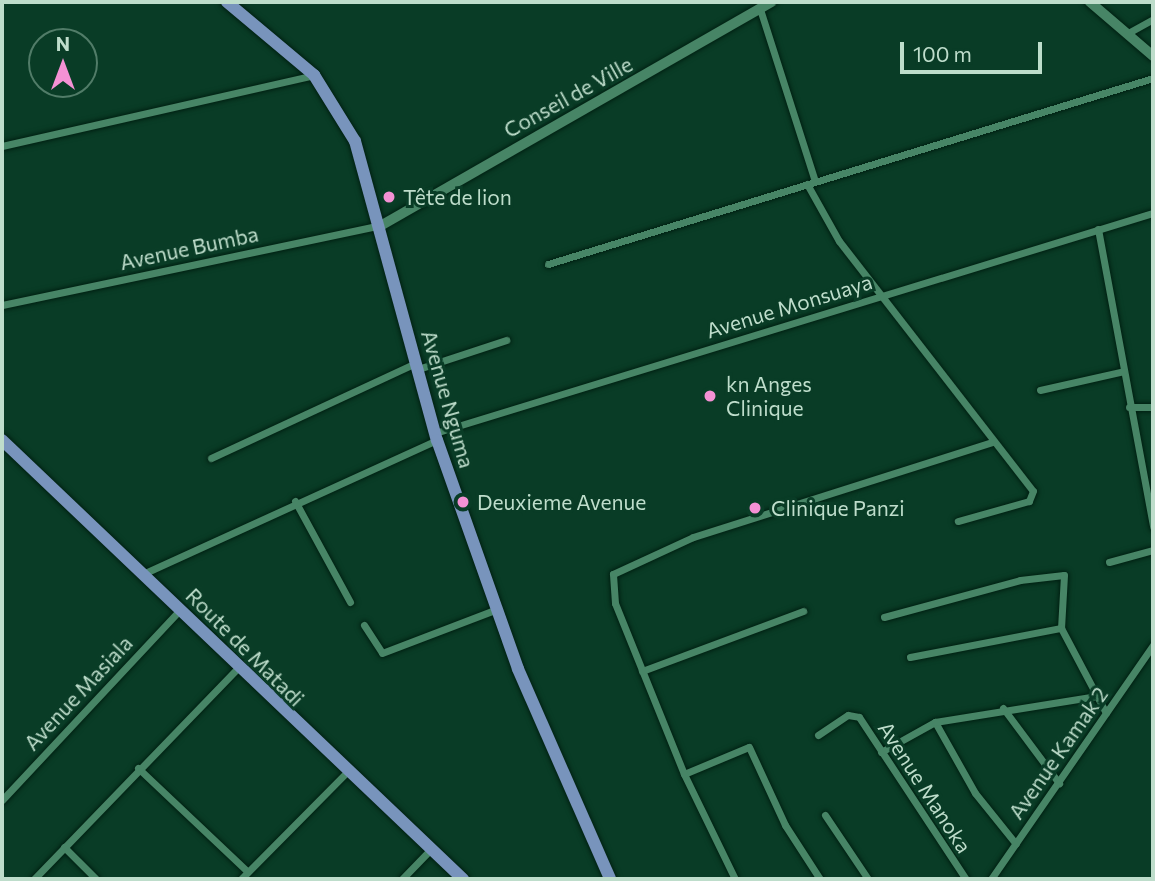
<!DOCTYPE html>
<html>
<head>
<meta charset="utf-8">
<style>
	body { margin:0 }
	#map { position:relative; width:1155px; height:881px; overflow:hidden; background:#093c26; font-family:Commissioner,sans-serif }
	div>[style] { position:absolute }
	.roads { filter:drop-shadow(0 0 2px #002012) drop-shadow(0 0 2px #002012) }
	.street>* { height:7px; margin:-3.5px; padding:0 3.5px; transform-origin:3.5px; border-radius:3.5px; background:#478566 }
	.secondary>* { height:10px; margin:-5px; padding:0 5px; transform-origin:5px; border-radius:5px; background:#478566 }
	.primary>* { height:12px; margin:-6px; padding:0 6px; transform-origin:6px; border-radius:6px; background:#7894bc }
	.dots>* { width:19px; height:19px; translate:-50% -50%; box-sizing:border-box; border:4px solid #093c26; border-radius:50% }
	span { translate:-50% -50%; white-space:nowrap; text-align:center; line-height:1.15; -webkit-text-stroke:6px #093c26; paint-order:stroke }
	.street-label { font-size:21px; color:#beddcb }
	.poi-label { font-size:21px; color:#beddcb }
	.left { translate:0 -50%; text-align:left }
	.frame { position:absolute; inset:0; border:4px solid #beddcb; pointer-events:none }
	.north { position:absolute; left:28px; top:28px; width:70px; height:70px; box-sizing:border-box; background:#093c26; border:2px solid #517c68; border-radius:50%; rotate:0deg; font-size:19px; font-weight:700; line-height:28px; text-align:center; color:#beddcb }
	.north::after { content:''; display:block; margin:auto; width:24px; height:32px; background:#f491d4; clip-path:polygon(50% 0,100% 100%,50% 72%,0 100%) }
	.scale { position:absolute; left:900px; top:42px; width:142px; height:32px; box-sizing:border-box; border:4px solid #beddcb; border-top:0; padding-left:9px; font-size:21px; line-height:24px; white-space:nowrap; color:#beddcb; -webkit-text-stroke:5px #093c26; paint-order:stroke }
</style>
</head>
<body>
<div id="map">
	<div class="roads">
		<div class="street">
			<div style="left:760px;top:9px;width:181px;rotate:72.3deg"></div>
			<div style="left:1128px;top:33px;width:29px;rotate:-29deg"></div>
			<div style="left:2px;top:146px;width:320px;rotate:-12.8deg"></div>
			<div style="left:807px;top:184px;width:65px;rotate:60.7deg"></div>
			<div style="left:839px;top:241px;width:316px;rotate:52.2deg"></div>
			<div style="left:1033px;top:491px;width:11px;rotate:112deg"></div>
			<div style="left:1029px;top:501px;width:74px;rotate:164.3deg"></div>
			<div style="left:1098px;top:229px;width:303px;rotate:79.5deg"></div>
			<div style="left:548px;top:264px;width:633px;rotate:-17.09deg"></div>
			<div style="left:2px;top:305px;width:388px;rotate:-11.9deg"></div>
			<div style="left:418px;top:369px;width:93px;rotate:-18.2deg"></div>
			<div style="left:1040px;top:390px;width:86px;rotate:-12.7deg"></div>
			<div style="left:1129px;top:407px;width:24px"></div>
			<div style="left:435px;top:433px;width:751px;rotate:-17.04deg"></div>
			<div style="left:211px;top:458px;width:226px;rotate:-24.9deg"></div>
			<div style="left:295px;top:501px;width:115px;rotate:61.4deg"></div>
			<div style="left:1109px;top:562px;width:46px;rotate:-15.3deg"></div>
			<div style="left:145px;top:573px;width:321px;rotate:-24.5deg"></div>
			<div style="left:884px;top:617px;width:141px;rotate:-15.2deg"></div>
			<div style="left:1020px;top:580px;width:44px;rotate:-6.5deg"></div>
			<div style="left:1064px;top:575px;width:53px;rotate:93.2deg"></div>
			<div style="left:1061px;top:628px;width:96px;rotate:62.1deg"></div>
			<div style="left:364px;top:625px;width:33px;rotate:57deg"></div>
			<div style="left:382px;top:653px;width:123px;rotate:-20.9deg"></div>
			<div style="left:910px;top:657px;width:154px;rotate:-10.9deg"></div>
			<div style="left:642px;top:671px;width:172px;rotate:-20.4deg"></div>
			<div style="left:1003px;top:708px;width:94px;rotate:53.3deg"></div>
			<div style="left:935px;top:722px;width:81px;rotate:60.6deg"></div>
			<div style="left:975px;top:793px;width:65px;rotate:51.2deg"></div>
			<div style="left:818px;top:735px;width:36px;rotate:-34deg"></div>
			<div style="left:848px;top:715px;width:11px;rotate:10deg"></div>
			<div style="left:859px;top:717px;width:194px;rotate:56.6deg"></div>
			<div style="left:881px;top:752px;width:62px;rotate:-29.1deg"></div>
			<div style="left:935px;top:722px;width:164px;rotate:-9.1deg"></div>
			<div style="left:138px;top:768px;width:151px;rotate:43.4deg"></div>
			<div style="left:684px;top:774px;width:70px;rotate:-22.6deg"></div>
			<div style="left:749px;top:747px;width:86px;rotate:65.2deg"></div>
			<div style="left:785px;top:825px;width:64px;rotate:57.1deg"></div>
			<div style="left:2px;top:800px;width:260px;rotate:-46.9deg"></div>
			<div style="left:825px;top:815px;width:77px;rotate:56.1deg"></div>
			<div style="left:64px;top:847px;width:45px;rotate:45deg"></div>
			<div style="left:34px;top:879px;width:293px;rotate:-46deg"></div>
			<div style="left:241px;top:879px;width:149px;rotate:-45.3deg"></div>
			<div style="left:402px;top:879px;width:40px;rotate:-46deg"></div>
			<div style="left:735px;top:879px;width:117px;rotate:-115.9deg"></div>
			<div style="left:684px;top:774px;width:184px;rotate:-112deg"></div>
			<div style="left:615px;top:603px;width:29px;rotate:-94deg"></div>
			<div style="left:613px;top:574px;width:88px;rotate:-24.8deg"></div>
			<div style="left:693px;top:537px;width:315px;rotate:-17.6deg"></div>
			<div style="left:991px;top:879px;width:285px;rotate:-55.3deg"></div>
		</div>
		<div class="secondary">
			<div style="left:1090px;top:2px;width:83px;rotate:40.6deg"></div>
			<div style="left:382px;top:225px;width:449px;rotate:-29.8deg"></div>
		</div>
		<div class="primary">
			<div style="left:227px;top:2px;width:114px;rotate:40deg"></div>
			<div style="left:314px;top:75px;width:78px;rotate:58.2deg"></div>
			<div style="left:355px;top:141px;width:310px;rotate:74.7deg"></div>
			<div style="left:437px;top:440px;width:243px;rotate:70.5deg"></div>
			<div style="left:518px;top:669px;width:229px;rotate:66.3deg"></div>
			<div style="left:2px;top:440px;width:637px;rotate:43.6deg"></div>
		</div>
	</div>
	<div class="dots">
		<div style="left:389px;top:197px;background:#f491d4"></div>
		<div style="left:710px;top:396px;background:#f491d4"></div>
		<div style="left:463px;top:502px;background:#f491d4"></div>
		<div style="left:755px;top:508px;background:#f491d4"></div>
	</div>
	<div class="street-label">
		<span style="left:568px;top:97px;rotate:-29deg">Conseil de Ville</span>
		<span style="left:189px;top:248px;rotate:-12deg">Avenue Bumba</span>
		<span style="left:789px;top:306px;rotate:-17deg">Avenue Monsuaya</span>
		<span style="left:448px;top:399px;rotate:74deg">Avenue Nguma</span>
		<span style="left:245px;top:647px;rotate:45deg">Route de Matadi</span>
		<span style="left:78px;top:693px;rotate:-47deg">Avenue Masiala</span>
		<span style="left:1058px;top:753px;rotate:-55deg">Avenue Kamak 2</span>
		<span style="left:925px;top:787px;rotate:57deg">Avenue Manoka</span>
	</div>
	<div class="poi-label">
		<span class="left" style="left:403px;top:197px">Tête de lion</span>
		<span class="left" style="left:726px;top:396px">kn Anges<br>Clinique</span>
		<span class="left" style="left:477px;top:502px">Deuxieme Avenue</span>
		<span class="left" style="left:771px;top:508px">Clinique Panzi</span>
	</div>
	<div class="frame"></div>
	<div class="north">N</div>
	<div class="scale">100 m</div>
</div>
</body>
</html>
